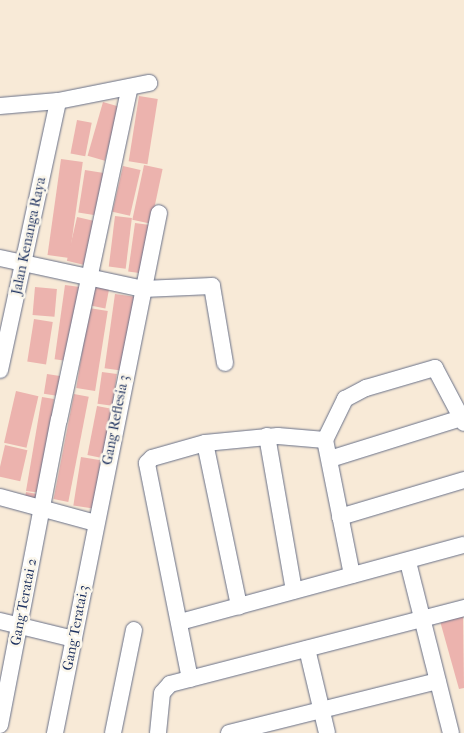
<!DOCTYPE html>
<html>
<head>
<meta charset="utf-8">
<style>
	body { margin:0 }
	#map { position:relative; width:464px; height:733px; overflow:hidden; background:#f8ead7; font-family:"IM FELL French Canon",serif }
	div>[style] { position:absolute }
	.building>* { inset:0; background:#ecb3ae; transform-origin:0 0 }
	.roads { filter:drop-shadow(0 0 1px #687088) drop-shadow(0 0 1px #687088) }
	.street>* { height:16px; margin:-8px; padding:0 8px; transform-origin:8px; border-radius:8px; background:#fff }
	span { translate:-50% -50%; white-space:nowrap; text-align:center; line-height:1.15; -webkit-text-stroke:5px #fbf7ec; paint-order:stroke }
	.street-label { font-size:14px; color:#1b2f5e }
</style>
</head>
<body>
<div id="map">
	<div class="building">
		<div style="left:139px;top:96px;width:19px;height:66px;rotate:9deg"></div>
		<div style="left:103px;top:102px;width:18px;height:56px;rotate:16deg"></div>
		<div style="left:77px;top:120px;width:15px;height:34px;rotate:11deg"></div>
		<div style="left:61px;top:159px;width:22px;height:97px;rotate:8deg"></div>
		<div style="left:144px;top:165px;width:19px;height:56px;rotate:12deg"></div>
		<div style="left:123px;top:166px;width:18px;height:47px;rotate:13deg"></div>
		<div style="left:85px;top:170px;width:19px;height:43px;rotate:9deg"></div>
		<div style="left:115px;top:216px;width:17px;height:51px;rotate:7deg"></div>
		<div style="left:77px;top:217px;width:18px;height:45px;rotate:13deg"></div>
		<div style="left:135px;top:223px;width:15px;height:49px;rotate:8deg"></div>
		<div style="left:95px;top:283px;width:15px;height:23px;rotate:11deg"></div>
		<div style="left:65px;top:285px;width:15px;height:75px;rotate:8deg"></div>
		<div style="left:35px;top:287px;width:22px;height:28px;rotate:5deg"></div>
		<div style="left:115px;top:294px;width:22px;height:75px;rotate:8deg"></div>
		<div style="left:89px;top:308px;width:19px;height:81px;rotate:9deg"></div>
		<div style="left:34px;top:319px;width:19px;height:43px;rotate:9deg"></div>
		<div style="left:102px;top:372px;width:15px;height:32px;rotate:8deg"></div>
		<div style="left:47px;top:374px;width:18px;height:20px;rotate:9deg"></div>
		<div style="left:16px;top:391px;width:23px;height:53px;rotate:13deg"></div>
		<div style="left:74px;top:394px;width:15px;height:107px;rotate:11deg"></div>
		<div style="clip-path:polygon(42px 397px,54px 399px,42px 493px,26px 491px)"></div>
		<div style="left:97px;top:406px;width:16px;height:50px;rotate:11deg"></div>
		<div style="left:5px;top:445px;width:23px;height:32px;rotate:13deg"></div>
		<div style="left:81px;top:457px;width:20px;height:49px;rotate:9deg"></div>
		<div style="left:26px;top:492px;width:17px;height:9px;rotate:10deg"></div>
		<div style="clip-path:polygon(463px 614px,464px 688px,459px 689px,440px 621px)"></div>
	</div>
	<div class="roads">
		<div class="street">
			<div style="left:0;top:106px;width:58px;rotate:-4.9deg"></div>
			<div style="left:58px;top:101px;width:93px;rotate:-11.2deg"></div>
			<div style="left:0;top:258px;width:146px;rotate:12.2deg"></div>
			<div style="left:143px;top:289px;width:69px;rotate:-2.5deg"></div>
			<div style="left:212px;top:286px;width:78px;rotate:80.4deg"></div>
			<div style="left:0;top:370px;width:275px;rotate:-77.8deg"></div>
			<div style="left:267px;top:436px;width:157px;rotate:80.1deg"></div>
			<div style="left:205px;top:443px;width:167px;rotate:78.2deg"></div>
			<div style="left:330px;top:459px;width:138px;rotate:-17.3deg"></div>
			<div style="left:0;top:497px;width:99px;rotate:15.2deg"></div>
			<div style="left:340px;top:517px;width:129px;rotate:-16.6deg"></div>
			<div style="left:408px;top:562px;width:176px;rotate:75.9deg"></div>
			<div style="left:352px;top:575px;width:138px;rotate:-101.3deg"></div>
			<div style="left:325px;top:440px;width:46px;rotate:-64deg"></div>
			<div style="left:345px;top:399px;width:24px;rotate:-28deg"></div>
			<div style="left:366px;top:388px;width:72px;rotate:-16.2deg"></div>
			<div style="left:435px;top:368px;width:62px;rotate:62.2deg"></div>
			<div style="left:0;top:621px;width:76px;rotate:13.7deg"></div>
			<div style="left:180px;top:622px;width:294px;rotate:-15.2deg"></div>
			<div style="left:307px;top:649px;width:86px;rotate:76.6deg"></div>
			<div style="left:190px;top:679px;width:220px;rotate:-101.3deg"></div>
			<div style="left:147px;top:463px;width:7px;rotate:-45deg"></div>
			<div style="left:152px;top:458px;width:55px;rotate:-15.8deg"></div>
			<div style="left:205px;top:443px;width:73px;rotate:-5.5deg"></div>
			<div style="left:278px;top:436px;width:47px;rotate:4.9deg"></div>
			<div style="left:0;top:725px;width:311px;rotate:-79.1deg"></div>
			<div style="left:59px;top:420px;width:340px;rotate:-78deg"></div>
			<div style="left:55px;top:733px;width:530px;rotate:-78.69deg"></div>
			<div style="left:113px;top:733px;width:105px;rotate:-78.5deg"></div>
			<div style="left:158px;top:733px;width:40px;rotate:-84.3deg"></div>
			<div style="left:162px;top:693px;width:12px;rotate:-48deg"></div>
			<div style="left:170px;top:684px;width:304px;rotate:-14.5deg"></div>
			<div style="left:229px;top:733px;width:215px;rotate:-14deg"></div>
		</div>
	</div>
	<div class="street-label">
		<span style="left:29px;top:236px;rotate:-78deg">Jalan Kenanga Raya</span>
		<span style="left:116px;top:420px;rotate:-79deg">Gang Reflesia 3</span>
		<span style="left:24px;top:602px;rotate:-79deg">Gang Teratai 2</span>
		<span style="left:76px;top:628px;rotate:-79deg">Gang Teratai.3</span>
	</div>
</div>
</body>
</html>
